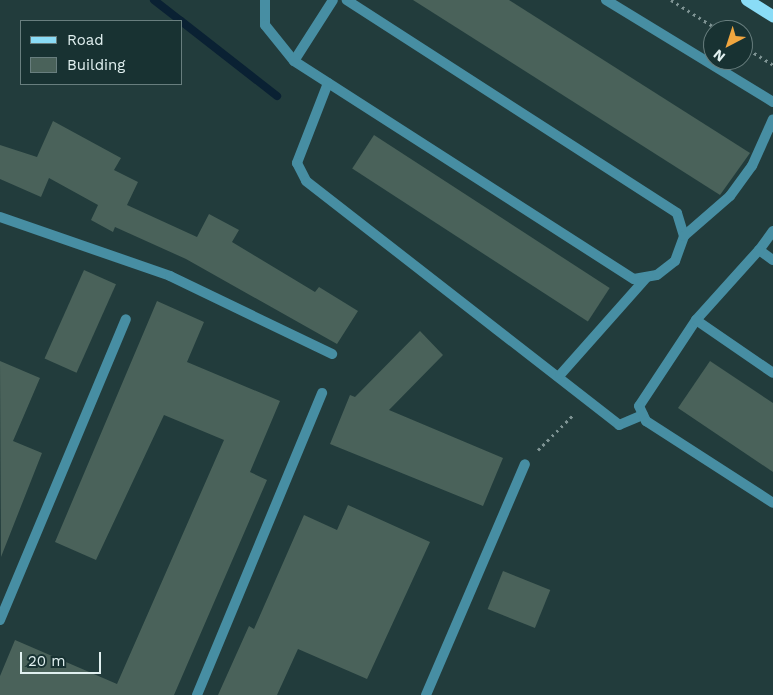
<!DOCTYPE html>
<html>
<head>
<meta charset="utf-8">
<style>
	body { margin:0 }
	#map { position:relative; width:773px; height:695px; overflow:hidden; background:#223c3c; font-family:"Work Sans",sans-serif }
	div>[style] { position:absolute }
	.stream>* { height:8px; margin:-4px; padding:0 4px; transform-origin:4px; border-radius:4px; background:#0a2133 }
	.building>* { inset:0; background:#4a625a; transform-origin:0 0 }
	.path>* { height:3px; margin-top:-1.5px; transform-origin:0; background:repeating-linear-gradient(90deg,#7f9494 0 2.5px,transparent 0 6.5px) }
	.lane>* { height:10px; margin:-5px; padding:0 5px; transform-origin:5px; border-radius:5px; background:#478ea3 }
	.street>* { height:10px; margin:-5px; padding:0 5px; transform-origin:5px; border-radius:5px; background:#478ea3 }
	.primary>* { height:12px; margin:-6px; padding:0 6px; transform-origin:6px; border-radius:6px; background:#8adcf6 }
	span { translate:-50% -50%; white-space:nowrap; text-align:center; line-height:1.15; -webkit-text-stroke:5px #183232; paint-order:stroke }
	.legend { position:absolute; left:20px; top:20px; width:162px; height:65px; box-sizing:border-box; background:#183232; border:1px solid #687e7e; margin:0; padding:6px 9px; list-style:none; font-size:15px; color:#e1f0f0 }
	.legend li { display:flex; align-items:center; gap:10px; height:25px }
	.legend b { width:25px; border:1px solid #687e7e }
	.north { position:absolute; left:703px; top:20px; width:50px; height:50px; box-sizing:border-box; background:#183232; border:1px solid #687e7e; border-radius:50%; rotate:220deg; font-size:14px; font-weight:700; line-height:20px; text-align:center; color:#e1f0f0 }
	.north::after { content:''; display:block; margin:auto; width:18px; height:22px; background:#f0a63f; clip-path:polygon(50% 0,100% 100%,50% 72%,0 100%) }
	.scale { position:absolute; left:20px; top:652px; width:81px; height:22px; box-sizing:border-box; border:2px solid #e1f0f0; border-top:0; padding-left:6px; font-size:15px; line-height:18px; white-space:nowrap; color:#e1f0f0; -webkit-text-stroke:4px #183232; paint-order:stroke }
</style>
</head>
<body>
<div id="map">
	<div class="stream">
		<div style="left:154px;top:0;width:34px;rotate:38deg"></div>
		<div style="left:181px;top:21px;width:122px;rotate:38deg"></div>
	</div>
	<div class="building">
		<div style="clip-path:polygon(413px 0,509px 0,750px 153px,720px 195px)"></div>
		<div style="clip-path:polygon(53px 121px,121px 158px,114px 170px,138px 182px,127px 205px,197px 237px,209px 214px,239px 230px,232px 242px,315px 292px,319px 287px,358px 311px,337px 344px,186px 259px,115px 227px,113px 232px,91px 220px,98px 205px,49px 178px,41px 197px,0 179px,0 145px,37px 157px)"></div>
		<div style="left:374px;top:135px;width:281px;height:40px;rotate:33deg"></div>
		<div style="left:84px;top:270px;width:35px;height:97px;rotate:24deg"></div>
		<div style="clip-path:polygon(157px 301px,204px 322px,187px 362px,280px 401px,250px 472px,267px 480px,174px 695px,0 695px,0 676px,15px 640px,117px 684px,224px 440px,164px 415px,96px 560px,55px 542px)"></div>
		<div style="clip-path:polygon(420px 331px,443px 355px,389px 410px,503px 458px,483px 506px,330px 444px,350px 395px,355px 397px)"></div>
		<div style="clip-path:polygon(0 361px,40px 378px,13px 441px,42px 453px,1px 557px)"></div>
		<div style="clip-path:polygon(710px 361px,773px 403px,773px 472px,678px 408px)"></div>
		<div style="clip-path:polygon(348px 505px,430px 542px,367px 679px,298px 649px,277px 695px,218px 695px,249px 626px,254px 629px,304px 515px,337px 530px)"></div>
		<div style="left:503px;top:571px;width:51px;height:41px;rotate:22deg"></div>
	</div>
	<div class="path">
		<div style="left:671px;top:0;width:57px;rotate:32deg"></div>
		<div style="left:743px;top:46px;width:36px;rotate:32deg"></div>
		<div style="left:538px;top:450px;width:51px;rotate:-45deg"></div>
	</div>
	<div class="lane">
		<div style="left:265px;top:0;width:25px;rotate:90deg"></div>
		<div style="left:265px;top:25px;width:46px;rotate:51.1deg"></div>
		<div style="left:294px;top:61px;width:404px;rotate:32.7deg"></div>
		<div style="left:634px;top:279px;width:23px;rotate:-10deg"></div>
		<div style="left:657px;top:275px;width:23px;rotate:-38deg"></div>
		<div style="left:675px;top:261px;width:27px;rotate:-70deg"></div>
		<div style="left:684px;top:236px;width:24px;rotate:-107deg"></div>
		<div style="left:677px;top:213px;width:393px;rotate:-147.2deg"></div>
		<div style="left:606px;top:0;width:196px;rotate:31.4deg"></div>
		<div style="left:294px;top:61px;width:72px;rotate:-57.4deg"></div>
		<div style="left:328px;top:83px;width:86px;rotate:111.2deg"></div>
		<div style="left:297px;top:163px;width:20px;rotate:63deg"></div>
		<div style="left:306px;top:181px;width:397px;rotate:37.9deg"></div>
		<div style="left:619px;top:425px;width:26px;rotate:-23deg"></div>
		<div style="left:773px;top:231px;width:24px;rotate:126deg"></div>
		<div style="left:759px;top:250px;width:17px;rotate:36deg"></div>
		<div style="left:684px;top:236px;width:61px;rotate:-41deg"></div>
		<div style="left:730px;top:196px;width:37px;rotate:-54deg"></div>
		<div style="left:752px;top:166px;width:51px;rotate:-65.9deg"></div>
		<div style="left:759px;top:250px;width:94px;rotate:132deg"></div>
		<div style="left:696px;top:320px;width:103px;rotate:123.5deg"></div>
		<div style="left:639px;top:406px;width:17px;rotate:65deg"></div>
		<div style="left:646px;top:421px;width:151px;rotate:32.8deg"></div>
		<div style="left:696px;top:320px;width:93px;rotate:34.5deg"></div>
		<div style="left:560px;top:375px;width:130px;rotate:-48.4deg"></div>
		<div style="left:0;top:620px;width:326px;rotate:-67.3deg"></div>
		<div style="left:197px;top:695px;width:327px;rotate:-67.5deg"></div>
		<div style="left:426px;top:695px;width:251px;rotate:-66.8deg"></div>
	</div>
	<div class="street">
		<div style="left:0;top:217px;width:180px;rotate:19.1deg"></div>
		<div style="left:170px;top:276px;width:180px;rotate:25.7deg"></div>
	</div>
	<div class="primary">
		<div style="left:747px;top:0;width:31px;rotate:32deg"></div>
	</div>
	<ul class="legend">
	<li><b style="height:6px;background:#8adcf6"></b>Road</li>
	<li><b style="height:14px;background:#4a625a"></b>Building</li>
	</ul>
	<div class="north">N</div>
	<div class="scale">20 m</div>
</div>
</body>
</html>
